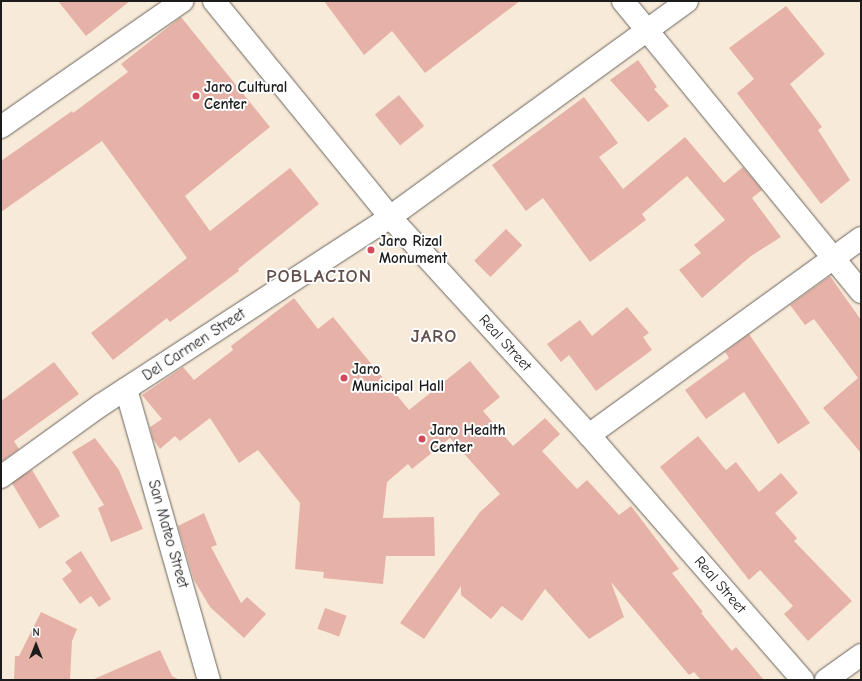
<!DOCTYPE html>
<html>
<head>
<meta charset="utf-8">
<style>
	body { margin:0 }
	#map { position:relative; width:862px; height:681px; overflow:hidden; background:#f8ead8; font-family:"Comic Neue",sans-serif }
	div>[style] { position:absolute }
	.building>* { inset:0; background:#e6b2a7; transform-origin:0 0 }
	.roads { filter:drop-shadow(0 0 1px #69645e) drop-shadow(0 0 1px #69645e) }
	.minor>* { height:22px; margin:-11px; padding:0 11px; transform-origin:11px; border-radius:11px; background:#fff }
	.major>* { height:22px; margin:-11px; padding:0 11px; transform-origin:11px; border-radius:11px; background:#fff }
	.dots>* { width:11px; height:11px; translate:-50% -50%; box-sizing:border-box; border:2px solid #fff; border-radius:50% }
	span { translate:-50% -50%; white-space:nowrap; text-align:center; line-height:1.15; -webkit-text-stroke:4px #fff; paint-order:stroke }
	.poi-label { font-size:15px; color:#1c1c1c; font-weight:700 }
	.left { translate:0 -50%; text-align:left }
	.street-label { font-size:15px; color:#1c1c1c }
	.district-label { font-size:19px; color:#63504d; font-weight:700; letter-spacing:1px }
	.frame { position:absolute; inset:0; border:2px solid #1c1c1c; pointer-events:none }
	.north { position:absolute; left:16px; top:625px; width:40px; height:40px; -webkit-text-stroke:3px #fff; paint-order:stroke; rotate:0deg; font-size:11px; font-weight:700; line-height:16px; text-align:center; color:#1c1c1c }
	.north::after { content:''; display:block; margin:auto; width:14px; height:18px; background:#1c1c1c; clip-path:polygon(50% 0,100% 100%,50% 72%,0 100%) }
</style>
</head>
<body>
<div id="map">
	<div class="building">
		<div style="clip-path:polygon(58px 1px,130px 1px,86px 36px)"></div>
		<div style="clip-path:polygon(324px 1px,520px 1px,425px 73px,392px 31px,364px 55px)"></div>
		<div style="clip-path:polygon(786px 6px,825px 54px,790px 84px,822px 127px,818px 130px,850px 180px,821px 204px,737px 93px,754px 79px,729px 48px)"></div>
		<div style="clip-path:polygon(181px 17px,270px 127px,185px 196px,210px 231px,290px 168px,319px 204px,238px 269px,239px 271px,170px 322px,167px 318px,113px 360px,91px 333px,187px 258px,102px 141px,1px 212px,1px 161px,72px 111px,73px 113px,128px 72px,121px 64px)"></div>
		<div style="clip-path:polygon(638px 60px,657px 87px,654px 89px,669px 106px,648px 122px,610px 80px)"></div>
		<div style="left:399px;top:95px;width:40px;height:31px;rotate:51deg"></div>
		<div style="clip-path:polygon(584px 97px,618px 143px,599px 157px,623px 189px,685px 137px,724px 183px,743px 167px,762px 190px,752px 198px,781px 237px,751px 256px,702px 298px,679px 270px,701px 253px,694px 245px,725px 220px,687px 176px,642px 214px,646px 220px,590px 262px,543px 198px,526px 211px,492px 165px)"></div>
		<div style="left:506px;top:229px;width:23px;height:45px;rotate:45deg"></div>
		<div style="clip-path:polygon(830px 276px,861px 320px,861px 453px,823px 408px,858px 378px,814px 319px,805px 325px,790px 305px)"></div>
		<div style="clip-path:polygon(294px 298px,318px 329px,333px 317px,409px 410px,470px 361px,500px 397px,483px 411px,513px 446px,545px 418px,560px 434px,542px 451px,577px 489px,587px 480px,619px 515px,631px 506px,679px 569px,672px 573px,703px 612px,701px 613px,732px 651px,736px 647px,764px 680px,701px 680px,694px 672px,689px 675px,611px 582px,624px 617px,589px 639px,545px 589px,522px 621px,502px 606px,491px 619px,461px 595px,461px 586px,424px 639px,400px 623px,480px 512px,500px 494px,450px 438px,412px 469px,408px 464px,387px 482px,383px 518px,434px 517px,435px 556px,386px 556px,383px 584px,323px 578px,324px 572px,295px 569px,300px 503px,258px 450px,239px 463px,210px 418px,180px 441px,175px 436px,160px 449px,153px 439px,150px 427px,162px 419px,142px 395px,183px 367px,194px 380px,233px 350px,231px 346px)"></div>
		<div style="clip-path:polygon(627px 307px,649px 333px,643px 337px,652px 350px,596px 391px,569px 355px,561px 362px,547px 344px,580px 320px,592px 336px)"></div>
		<div style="clip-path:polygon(749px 334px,810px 423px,778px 444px,744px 392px,706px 419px,685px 390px,729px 358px,725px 352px)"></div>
		<div style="clip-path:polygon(54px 362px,79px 394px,14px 441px,19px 449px,1px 462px,1px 401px)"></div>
		<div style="clip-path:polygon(698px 436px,726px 470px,736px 462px,759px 492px,781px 473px,798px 493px,775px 513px,797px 538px,794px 541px,852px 601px,808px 641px,784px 614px,793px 606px,760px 570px,749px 580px,660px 467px)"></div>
		<div style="clip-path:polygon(95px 438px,119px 470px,143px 529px,111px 542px,98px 508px,104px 505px,72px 452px)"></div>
		<div style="left:32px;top:470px;width:54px;height:24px;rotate:59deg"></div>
		<div style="clip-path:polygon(204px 513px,217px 545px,211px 547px,241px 603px,247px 597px,266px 614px,244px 638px,210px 607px,194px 580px,178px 526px)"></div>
		<div style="clip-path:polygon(81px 551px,111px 599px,99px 607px,91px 596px,80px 604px,62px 579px,72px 571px,65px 562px)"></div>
		<div style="left:325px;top:608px;width:23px;height:22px;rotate:20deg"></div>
		<div style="clip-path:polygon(41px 612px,77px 629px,72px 641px,70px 680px,14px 680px,15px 656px,19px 656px)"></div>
		<div style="clip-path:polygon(160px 650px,172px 676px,180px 680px,92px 680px)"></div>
	</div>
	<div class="roads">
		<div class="minor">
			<div style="left:623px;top:1px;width:376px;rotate:50.7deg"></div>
			<div style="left:1px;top:127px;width:221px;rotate:-34.8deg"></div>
			<div style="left:126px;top:389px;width:303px;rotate:74.1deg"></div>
			<div style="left:589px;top:435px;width:336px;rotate:-35.9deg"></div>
			<div style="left:1px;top:477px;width:123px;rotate:-35.8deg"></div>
			<div style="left:101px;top:405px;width:345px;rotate:-33deg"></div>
			<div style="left:390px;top:217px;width:367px;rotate:-36deg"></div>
		</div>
		<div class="major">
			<div style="left:214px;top:1px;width:279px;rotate:50.8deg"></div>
			<div style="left:390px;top:217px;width:295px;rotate:47.6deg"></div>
			<div style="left:589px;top:435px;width:325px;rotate:48.9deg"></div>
			<div style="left:826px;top:680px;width:43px;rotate:-35.5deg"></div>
		</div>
	</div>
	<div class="dots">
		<div style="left:196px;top:96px;background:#d1495b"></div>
		<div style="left:371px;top:250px;background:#d1495b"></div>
		<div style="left:344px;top:378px;background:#d1495b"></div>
		<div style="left:422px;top:439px;background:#d1495b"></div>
	</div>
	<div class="poi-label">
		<span class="left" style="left:204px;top:96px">Jaro Cultural<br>Center</span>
		<span class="left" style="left:379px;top:250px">Jaro Rizal<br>Monument</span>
		<span class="left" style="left:352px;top:378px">Jaro<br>Municipal Hall</span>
		<span class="left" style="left:430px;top:439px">Jaro Health<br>Center</span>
	</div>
	<div class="street-label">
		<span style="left:505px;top:343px;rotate:48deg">Real Street</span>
		<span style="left:194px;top:345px;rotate:-33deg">Del Carmen Street</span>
		<span style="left:168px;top:534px;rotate:74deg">San Mateo Street</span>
		<span style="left:720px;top:585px;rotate:49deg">Real Street</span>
	</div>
	<div class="district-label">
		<span style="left:319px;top:277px">POBLACION</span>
		<span style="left:434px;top:337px">JARO</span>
	</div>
	<div class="frame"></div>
	<div class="north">N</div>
</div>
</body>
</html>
